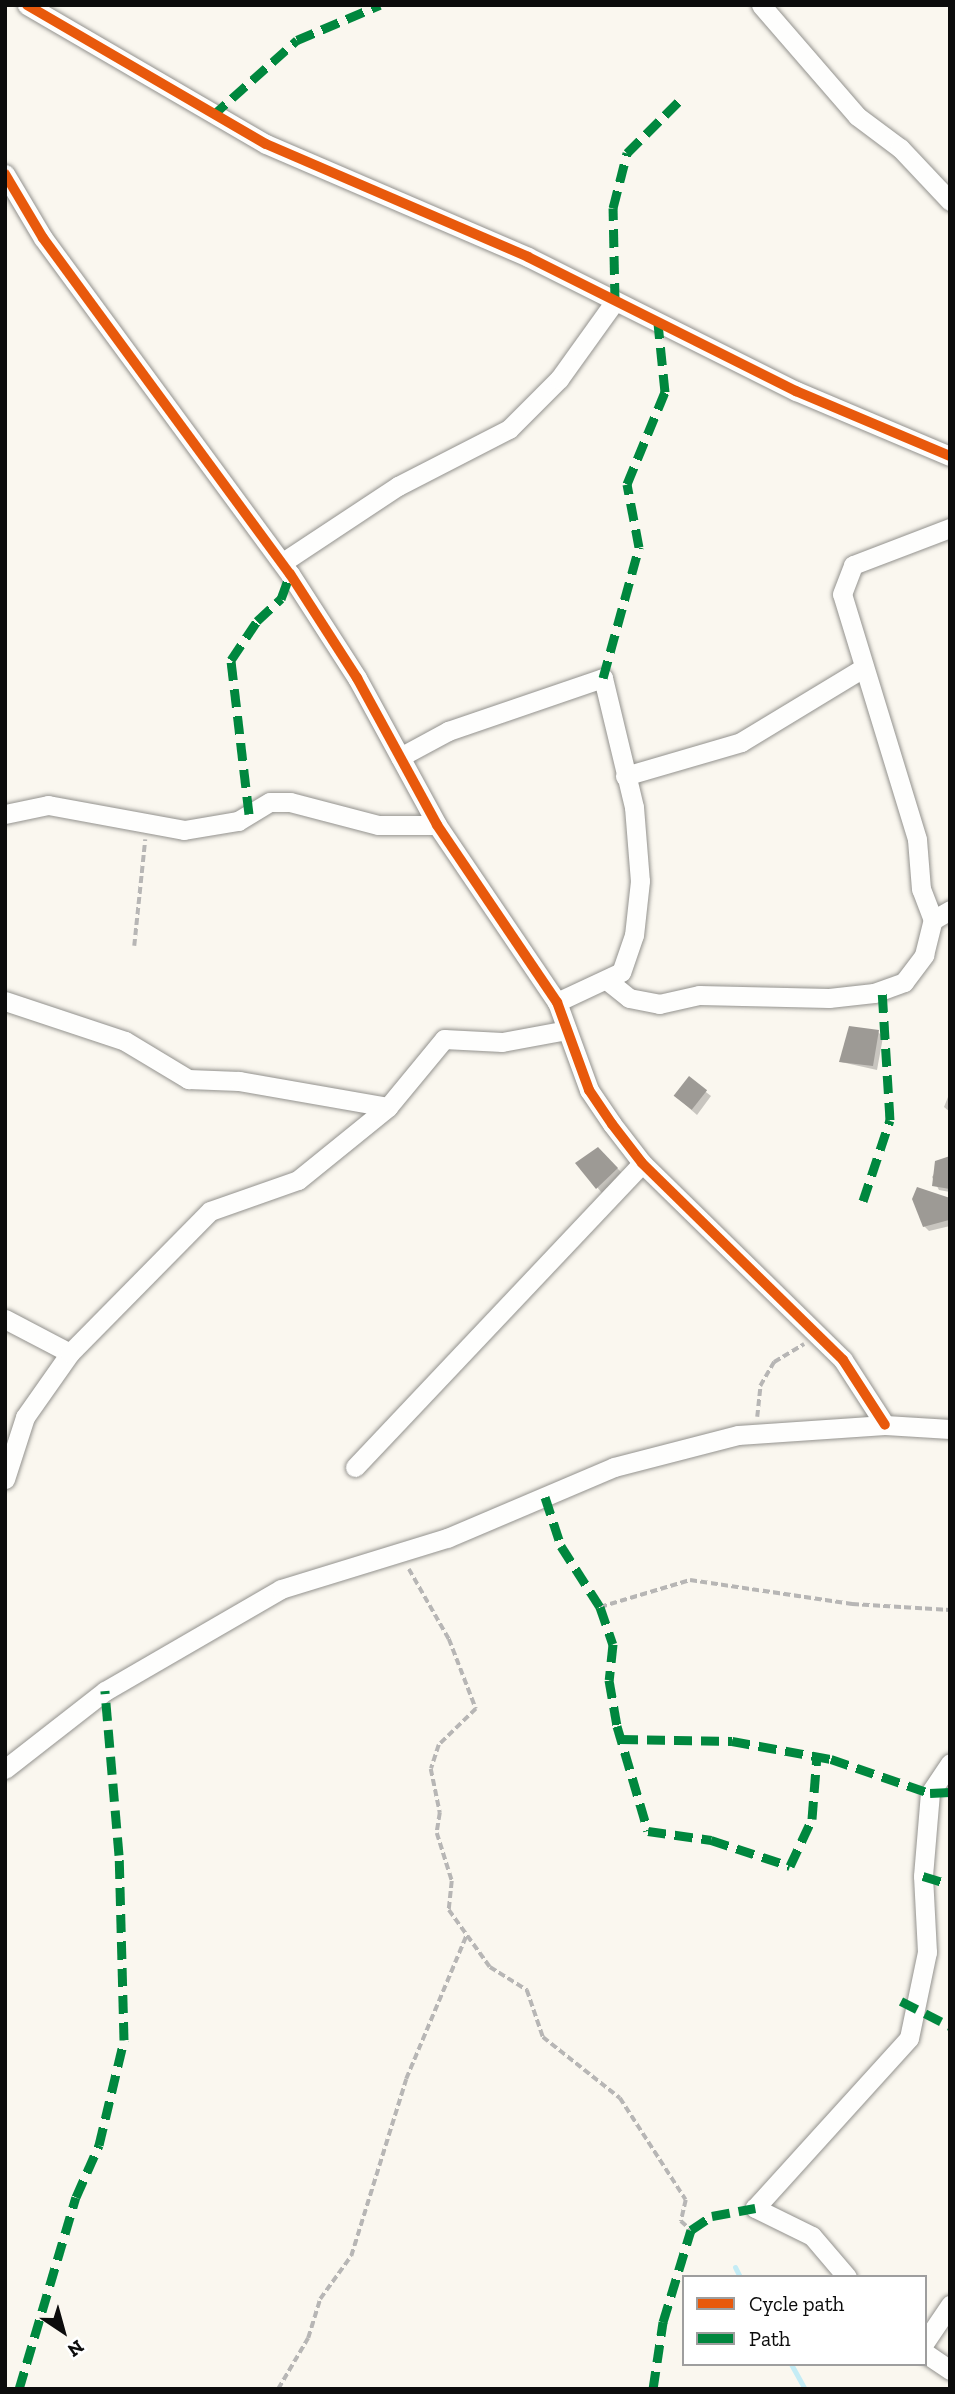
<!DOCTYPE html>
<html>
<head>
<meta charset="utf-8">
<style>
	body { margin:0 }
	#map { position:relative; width:955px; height:2394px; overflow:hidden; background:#faf7ef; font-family:"Zilla Slab",serif }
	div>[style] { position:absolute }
	.shadow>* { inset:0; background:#0003 }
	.stream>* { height:5px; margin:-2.5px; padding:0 2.5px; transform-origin:2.5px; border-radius:2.5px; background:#c4ecf5 }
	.building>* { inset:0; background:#9d9a95; transform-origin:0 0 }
	.path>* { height:3.5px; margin-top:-1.75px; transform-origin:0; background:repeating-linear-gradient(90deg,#b7b6b5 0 7px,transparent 0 10.5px) }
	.roads { filter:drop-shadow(0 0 2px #93928e) drop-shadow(0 0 2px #93928e) }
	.minor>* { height:19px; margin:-9.5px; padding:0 9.5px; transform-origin:9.5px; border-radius:9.5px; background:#fefefd }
	.quiet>* { height:9px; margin-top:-4.5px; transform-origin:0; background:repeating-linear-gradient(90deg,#00873e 0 18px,transparent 0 27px) }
	.cycleway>* { height:10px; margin:-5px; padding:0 5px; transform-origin:5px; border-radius:5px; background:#e8590c }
	span { translate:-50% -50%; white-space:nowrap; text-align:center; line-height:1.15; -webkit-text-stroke:7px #fff; paint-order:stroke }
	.frame { position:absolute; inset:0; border:7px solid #0c0c0c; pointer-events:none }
	.legend { position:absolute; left:682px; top:2275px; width:245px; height:91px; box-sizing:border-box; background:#fff; border:2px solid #9e9e9e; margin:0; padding:9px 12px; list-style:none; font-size:21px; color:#0c0c0c }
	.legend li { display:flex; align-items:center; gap:14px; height:35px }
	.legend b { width:35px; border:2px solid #9e9e9e }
	.north { position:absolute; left:28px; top:2296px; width:70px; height:70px; -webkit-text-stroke:5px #fff; paint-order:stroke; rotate:144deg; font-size:19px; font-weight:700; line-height:28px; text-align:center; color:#0c0c0c }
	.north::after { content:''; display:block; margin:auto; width:24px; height:32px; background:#0c0c0c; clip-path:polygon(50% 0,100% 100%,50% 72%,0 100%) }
</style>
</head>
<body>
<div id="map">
	<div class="shadow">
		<div style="clip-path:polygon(878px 1032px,883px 1037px,877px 1070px,841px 1062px)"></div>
		<div style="clip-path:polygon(689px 1079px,711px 1096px,697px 1115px,680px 1100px)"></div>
		<div style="clip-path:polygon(950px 1092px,950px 1112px,944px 1107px)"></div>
		<div style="clip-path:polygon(598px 1149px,622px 1173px,602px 1193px,577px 1164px)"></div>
		<div style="clip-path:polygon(945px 1158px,950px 1159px,950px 1192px,939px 1190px,932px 1177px)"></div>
		<div style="clip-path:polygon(950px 1200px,950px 1226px,929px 1231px,924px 1226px)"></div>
	</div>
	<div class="stream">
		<div style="left:735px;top:2267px;width:11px;rotate:63deg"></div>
		<div style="left:791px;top:2364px;width:29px;rotate:61deg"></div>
	</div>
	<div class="building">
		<div style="clip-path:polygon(849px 1026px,879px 1030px,873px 1066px,839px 1062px)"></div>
		<div style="left:689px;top:1076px;width:23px;height:25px;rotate:38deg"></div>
		<div style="clip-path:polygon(598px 1147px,618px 1168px,596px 1189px,575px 1163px)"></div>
		<div style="clip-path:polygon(950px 1156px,950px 1189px,932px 1186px,935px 1161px)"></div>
		<div style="clip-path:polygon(917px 1187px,950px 1198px,949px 1220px,923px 1227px,912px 1199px)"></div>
	</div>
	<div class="path">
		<div style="left:134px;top:946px;width:107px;rotate:-84.1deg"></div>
		<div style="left:757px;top:1417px;width:31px;rotate:-84deg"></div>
		<div style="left:760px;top:1386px;width:28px;rotate:-60deg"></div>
		<div style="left:774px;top:1362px;width:35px;rotate:-31deg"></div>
		<div style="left:409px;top:1569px;width:81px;rotate:60.3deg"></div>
		<div style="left:449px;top:1639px;width:75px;rotate:68.9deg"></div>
		<div style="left:476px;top:1709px;width:52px;rotate:135.8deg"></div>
		<div style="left:439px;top:1745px;width:25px;rotate:108deg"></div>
		<div style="left:431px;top:1769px;width:45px;rotate:78.4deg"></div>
		<div style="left:440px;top:1813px;width:20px;rotate:99deg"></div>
		<div style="left:437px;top:1833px;width:50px;rotate:72.6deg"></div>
		<div style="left:452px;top:1881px;width:29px;rotate:96deg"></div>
		<div style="left:449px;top:1910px;width:70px;rotate:54.3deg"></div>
		<div style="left:490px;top:1967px;width:44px;rotate:31.9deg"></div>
		<div style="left:527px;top:1990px;width:50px;rotate:71.2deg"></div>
		<div style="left:543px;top:2037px;width:98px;rotate:38.4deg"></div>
		<div style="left:620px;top:2098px;width:121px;rotate:57.1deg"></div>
		<div style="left:686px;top:2200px;width:22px;rotate:103deg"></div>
		<div style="left:681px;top:2221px;width:13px;rotate:42deg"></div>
		<div style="left:600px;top:1607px;width:94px;rotate:-16.7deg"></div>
		<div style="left:690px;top:1580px;width:164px;rotate:8.4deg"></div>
		<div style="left:852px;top:1604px;width:98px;rotate:3.5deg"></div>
		<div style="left:278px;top:2389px;width:59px;rotate:-59.5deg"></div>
		<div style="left:308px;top:2338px;width:41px;rotate:-72.9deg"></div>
		<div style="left:320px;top:2299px;width:53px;rotate:-54.2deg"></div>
		<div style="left:351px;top:2256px;width:185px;rotate:-72.7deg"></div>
		<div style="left:406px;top:2079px;width:157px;rotate:-67.2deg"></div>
	</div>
	<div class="roads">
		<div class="minor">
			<div style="left:27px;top:5px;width:276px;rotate:30.2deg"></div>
			<div style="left:266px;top:144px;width:285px;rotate:23.3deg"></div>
			<div style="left:528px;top:257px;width:300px;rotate:26.6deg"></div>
			<div style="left:796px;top:391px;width:167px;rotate:22.9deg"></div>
			<div style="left:761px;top:5px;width:147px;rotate:49.1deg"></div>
			<div style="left:857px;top:116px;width:54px;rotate:36.7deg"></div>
			<div style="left:900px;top:148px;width:73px;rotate:46.7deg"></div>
			<div style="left:5px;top:174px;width:74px;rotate:59.3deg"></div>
			<div style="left:43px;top:238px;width:417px;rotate:53.7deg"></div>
			<div style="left:290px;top:574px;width:124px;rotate:57.2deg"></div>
			<div style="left:357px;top:678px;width:167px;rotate:61.4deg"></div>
			<div style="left:437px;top:825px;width:214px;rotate:55.9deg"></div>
			<div style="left:557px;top:1002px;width:94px;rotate:70deg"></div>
			<div style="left:589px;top:1090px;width:41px;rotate:55.9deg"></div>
			<div style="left:612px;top:1124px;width:49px;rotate:52.4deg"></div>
			<div style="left:642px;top:1163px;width:281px;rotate:44.4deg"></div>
			<div style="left:843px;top:1360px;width:77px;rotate:57.1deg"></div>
			<div style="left:283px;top:562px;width:138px;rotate:-33.5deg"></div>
			<div style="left:398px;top:486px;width:125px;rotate:-27.2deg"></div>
			<div style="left:509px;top:429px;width:71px;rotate:-45deg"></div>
			<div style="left:559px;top:379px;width:96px;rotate:-54.3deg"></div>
			<div style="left:400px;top:757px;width:55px;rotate:-28.4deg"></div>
			<div style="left:448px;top:731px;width:164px;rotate:-18.9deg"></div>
			<div style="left:603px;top:678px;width:133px;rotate:76.5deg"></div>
			<div style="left:634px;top:807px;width:74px;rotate:85.4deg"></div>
			<div style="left:640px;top:881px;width:54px;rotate:96.3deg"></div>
			<div style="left:634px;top:935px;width:39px;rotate:109deg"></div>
			<div style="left:621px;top:972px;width:71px;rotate:154.9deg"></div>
			<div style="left:625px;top:776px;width:121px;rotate:-16.3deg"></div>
			<div style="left:741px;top:742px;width:143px;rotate:-31.2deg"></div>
			<div style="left:5px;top:814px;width:44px;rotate:-11.8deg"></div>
			<div style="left:48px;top:805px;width:138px;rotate:10.4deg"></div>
			<div style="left:184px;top:830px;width:55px;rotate:-9.5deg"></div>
			<div style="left:238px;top:821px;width:37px;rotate:-31deg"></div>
			<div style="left:270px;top:802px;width:20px"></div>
			<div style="left:290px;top:802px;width:91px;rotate:14.6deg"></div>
			<div style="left:378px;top:825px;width:59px"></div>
			<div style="left:933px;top:920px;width:33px;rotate:-111deg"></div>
			<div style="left:921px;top:889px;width:50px;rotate:-94.6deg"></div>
			<div style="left:917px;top:839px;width:256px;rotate:-107deg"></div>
			<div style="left:842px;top:594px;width:31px;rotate:-69deg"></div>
			<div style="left:853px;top:565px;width:104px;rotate:-20.9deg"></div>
			<div style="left:608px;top:981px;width:27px;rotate:39deg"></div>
			<div style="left:629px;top:998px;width:31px;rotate:11deg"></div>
			<div style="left:659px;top:1004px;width:41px;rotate:-12.7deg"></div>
			<div style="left:699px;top:995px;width:130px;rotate:1.3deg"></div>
			<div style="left:829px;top:998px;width:45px;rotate:-6.3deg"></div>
			<div style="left:874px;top:993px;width:32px;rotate:-20deg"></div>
			<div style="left:904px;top:982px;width:34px;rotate:-53deg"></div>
			<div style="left:924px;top:955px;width:36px;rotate:-76deg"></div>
			<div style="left:933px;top:920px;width:20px;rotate:-30deg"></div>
			<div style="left:5px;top:1001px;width:126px;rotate:18.4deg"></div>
			<div style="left:125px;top:1041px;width:74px;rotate:31.1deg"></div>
			<div style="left:188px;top:1079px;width:51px;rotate:2.2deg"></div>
			<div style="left:239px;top:1081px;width:151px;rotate:9.9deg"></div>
			<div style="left:5px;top:1319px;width:73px;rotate:27.6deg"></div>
			<div style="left:355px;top:1467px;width:418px;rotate:-46.6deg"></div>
			<div style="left:5px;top:1479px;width:65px;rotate:-72.1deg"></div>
			<div style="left:25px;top:1417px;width:78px;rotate:-54.9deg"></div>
			<div style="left:70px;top:1353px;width:199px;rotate:-45.4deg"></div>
			<div style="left:210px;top:1211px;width:93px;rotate:-19.4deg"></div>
			<div style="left:298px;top:1180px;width:116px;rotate:-39deg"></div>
			<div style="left:388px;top:1107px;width:88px;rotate:-50.5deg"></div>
			<div style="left:444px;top:1039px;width:58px;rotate:3deg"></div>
			<div style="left:502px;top:1042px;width:66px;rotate:-10.5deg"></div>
			<div style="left:5px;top:1769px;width:127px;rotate:-38deg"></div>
			<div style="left:105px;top:1691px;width:203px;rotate:-30.1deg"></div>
			<div style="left:281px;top:1589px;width:174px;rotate:-17.1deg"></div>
			<div style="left:447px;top:1538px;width:181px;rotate:-23deg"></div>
			<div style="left:614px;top:1467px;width:128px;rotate:-14.5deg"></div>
			<div style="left:738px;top:1435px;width:147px;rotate:-3.9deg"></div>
			<div style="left:885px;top:1425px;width:65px;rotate:3.5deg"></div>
			<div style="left:847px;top:2277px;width:54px;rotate:-130.5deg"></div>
			<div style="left:812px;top:2236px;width:64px;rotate:-153.8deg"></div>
			<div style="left:755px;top:2208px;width:229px;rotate:-47.8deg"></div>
			<div style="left:909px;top:2038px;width:88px;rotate:-78.2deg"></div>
			<div style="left:927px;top:1952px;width:76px;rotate:-93deg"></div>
			<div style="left:923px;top:1876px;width:83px;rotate:-85.2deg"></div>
			<div style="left:930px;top:1793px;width:36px;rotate:-56deg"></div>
			<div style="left:925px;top:2342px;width:45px;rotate:-56deg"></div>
			<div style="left:925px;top:2353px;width:30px;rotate:34deg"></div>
		</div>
	</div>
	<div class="quiet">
		<div style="left:212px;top:116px;width:114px;rotate:-41.8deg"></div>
		<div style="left:297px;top:40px;width:90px;rotate:-22.9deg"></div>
		<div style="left:615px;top:301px;width:93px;rotate:-91.2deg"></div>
		<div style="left:613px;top:208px;width:57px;rotate:-75.7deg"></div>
		<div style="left:627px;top:153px;width:81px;rotate:-45deg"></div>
		<div style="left:603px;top:678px;width:136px;rotate:-74.6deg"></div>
		<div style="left:639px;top:547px;width:64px;rotate:-100.8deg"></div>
		<div style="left:627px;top:484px;width:100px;rotate:-67.6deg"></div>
		<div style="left:665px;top:392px;width:69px;rotate:-95.8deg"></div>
		<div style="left:249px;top:814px;width:155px;rotate:-96.7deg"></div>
		<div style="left:231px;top:660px;width:47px;rotate:-56.3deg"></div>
		<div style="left:257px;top:621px;width:33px;rotate:-43deg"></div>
		<div style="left:281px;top:599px;width:27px;rotate:-70deg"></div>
		<div style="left:863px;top:1201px;width:85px;rotate:-71.6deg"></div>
		<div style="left:890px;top:1120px;width:130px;rotate:-93.5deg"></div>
		<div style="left:545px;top:1497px;width:52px;rotate:71.9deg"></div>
		<div style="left:561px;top:1546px;width:72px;rotate:57.4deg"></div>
		<div style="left:600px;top:1607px;width:39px;rotate:71deg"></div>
		<div style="left:613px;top:1644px;width:36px;rotate:96deg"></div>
		<div style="left:609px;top:1680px;width:47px;rotate:80.1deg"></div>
		<div style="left:617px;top:1726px;width:109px;rotate:73.6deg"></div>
		<div style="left:648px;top:1831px;width:64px;rotate:8.1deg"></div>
		<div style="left:711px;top:1840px;width:83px;rotate:18.2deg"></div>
		<div style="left:790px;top:1866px;width:52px;rotate:-64.9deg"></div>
		<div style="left:812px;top:1819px;width:63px;rotate:-85.5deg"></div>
		<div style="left:620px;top:1739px;width:112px;rotate:1deg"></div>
		<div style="left:732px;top:1741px;width:101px;rotate:10.3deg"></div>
		<div style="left:831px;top:1759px;width:105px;rotate:19deg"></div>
		<div style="left:930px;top:1793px;width:20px;rotate:-3deg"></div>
		<div style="left:923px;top:1876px;width:28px;rotate:17deg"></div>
		<div style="left:901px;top:2001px;width:55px;rotate:27deg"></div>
		<div style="left:19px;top:2389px;width:200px;rotate:-73.5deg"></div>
		<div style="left:76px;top:2197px;width:57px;rotate:-66.1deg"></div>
		<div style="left:99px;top:2145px;width:108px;rotate:-76.6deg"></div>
		<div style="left:124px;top:2040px;width:185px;rotate:-91.5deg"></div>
		<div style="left:119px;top:1855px;width:165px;rotate:-94.9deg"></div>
		<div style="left:653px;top:2389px;width:68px;rotate:-81.5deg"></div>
		<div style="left:663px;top:2322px;width:96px;rotate:-73.1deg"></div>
		<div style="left:691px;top:2230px;width:25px;rotate:-34deg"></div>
		<div style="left:712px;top:2216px;width:44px;rotate:-10.5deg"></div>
	</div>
	<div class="cycleway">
		<div style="left:27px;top:5px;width:276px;rotate:30.2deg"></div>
		<div style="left:266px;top:144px;width:285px;rotate:23.3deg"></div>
		<div style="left:528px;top:257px;width:300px;rotate:26.6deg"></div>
		<div style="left:796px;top:391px;width:167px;rotate:22.9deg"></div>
		<div style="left:5px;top:174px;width:74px;rotate:59.3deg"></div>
		<div style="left:43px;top:238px;width:417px;rotate:53.7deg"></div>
		<div style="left:290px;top:574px;width:124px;rotate:57.2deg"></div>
		<div style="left:357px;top:678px;width:167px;rotate:61.4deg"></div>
		<div style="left:437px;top:825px;width:214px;rotate:55.9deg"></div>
		<div style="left:557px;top:1002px;width:94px;rotate:70deg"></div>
		<div style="left:589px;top:1090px;width:41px;rotate:55.9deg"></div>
		<div style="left:612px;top:1124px;width:49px;rotate:52.4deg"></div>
		<div style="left:642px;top:1163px;width:281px;rotate:44.4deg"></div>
		<div style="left:843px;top:1360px;width:77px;rotate:57.1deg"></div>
	</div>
	<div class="frame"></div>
	<ul class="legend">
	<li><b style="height:9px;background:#e8590c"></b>Cycle path</li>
	<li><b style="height:9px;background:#00873e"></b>Path</li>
	</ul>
	<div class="north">N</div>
</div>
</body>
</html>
